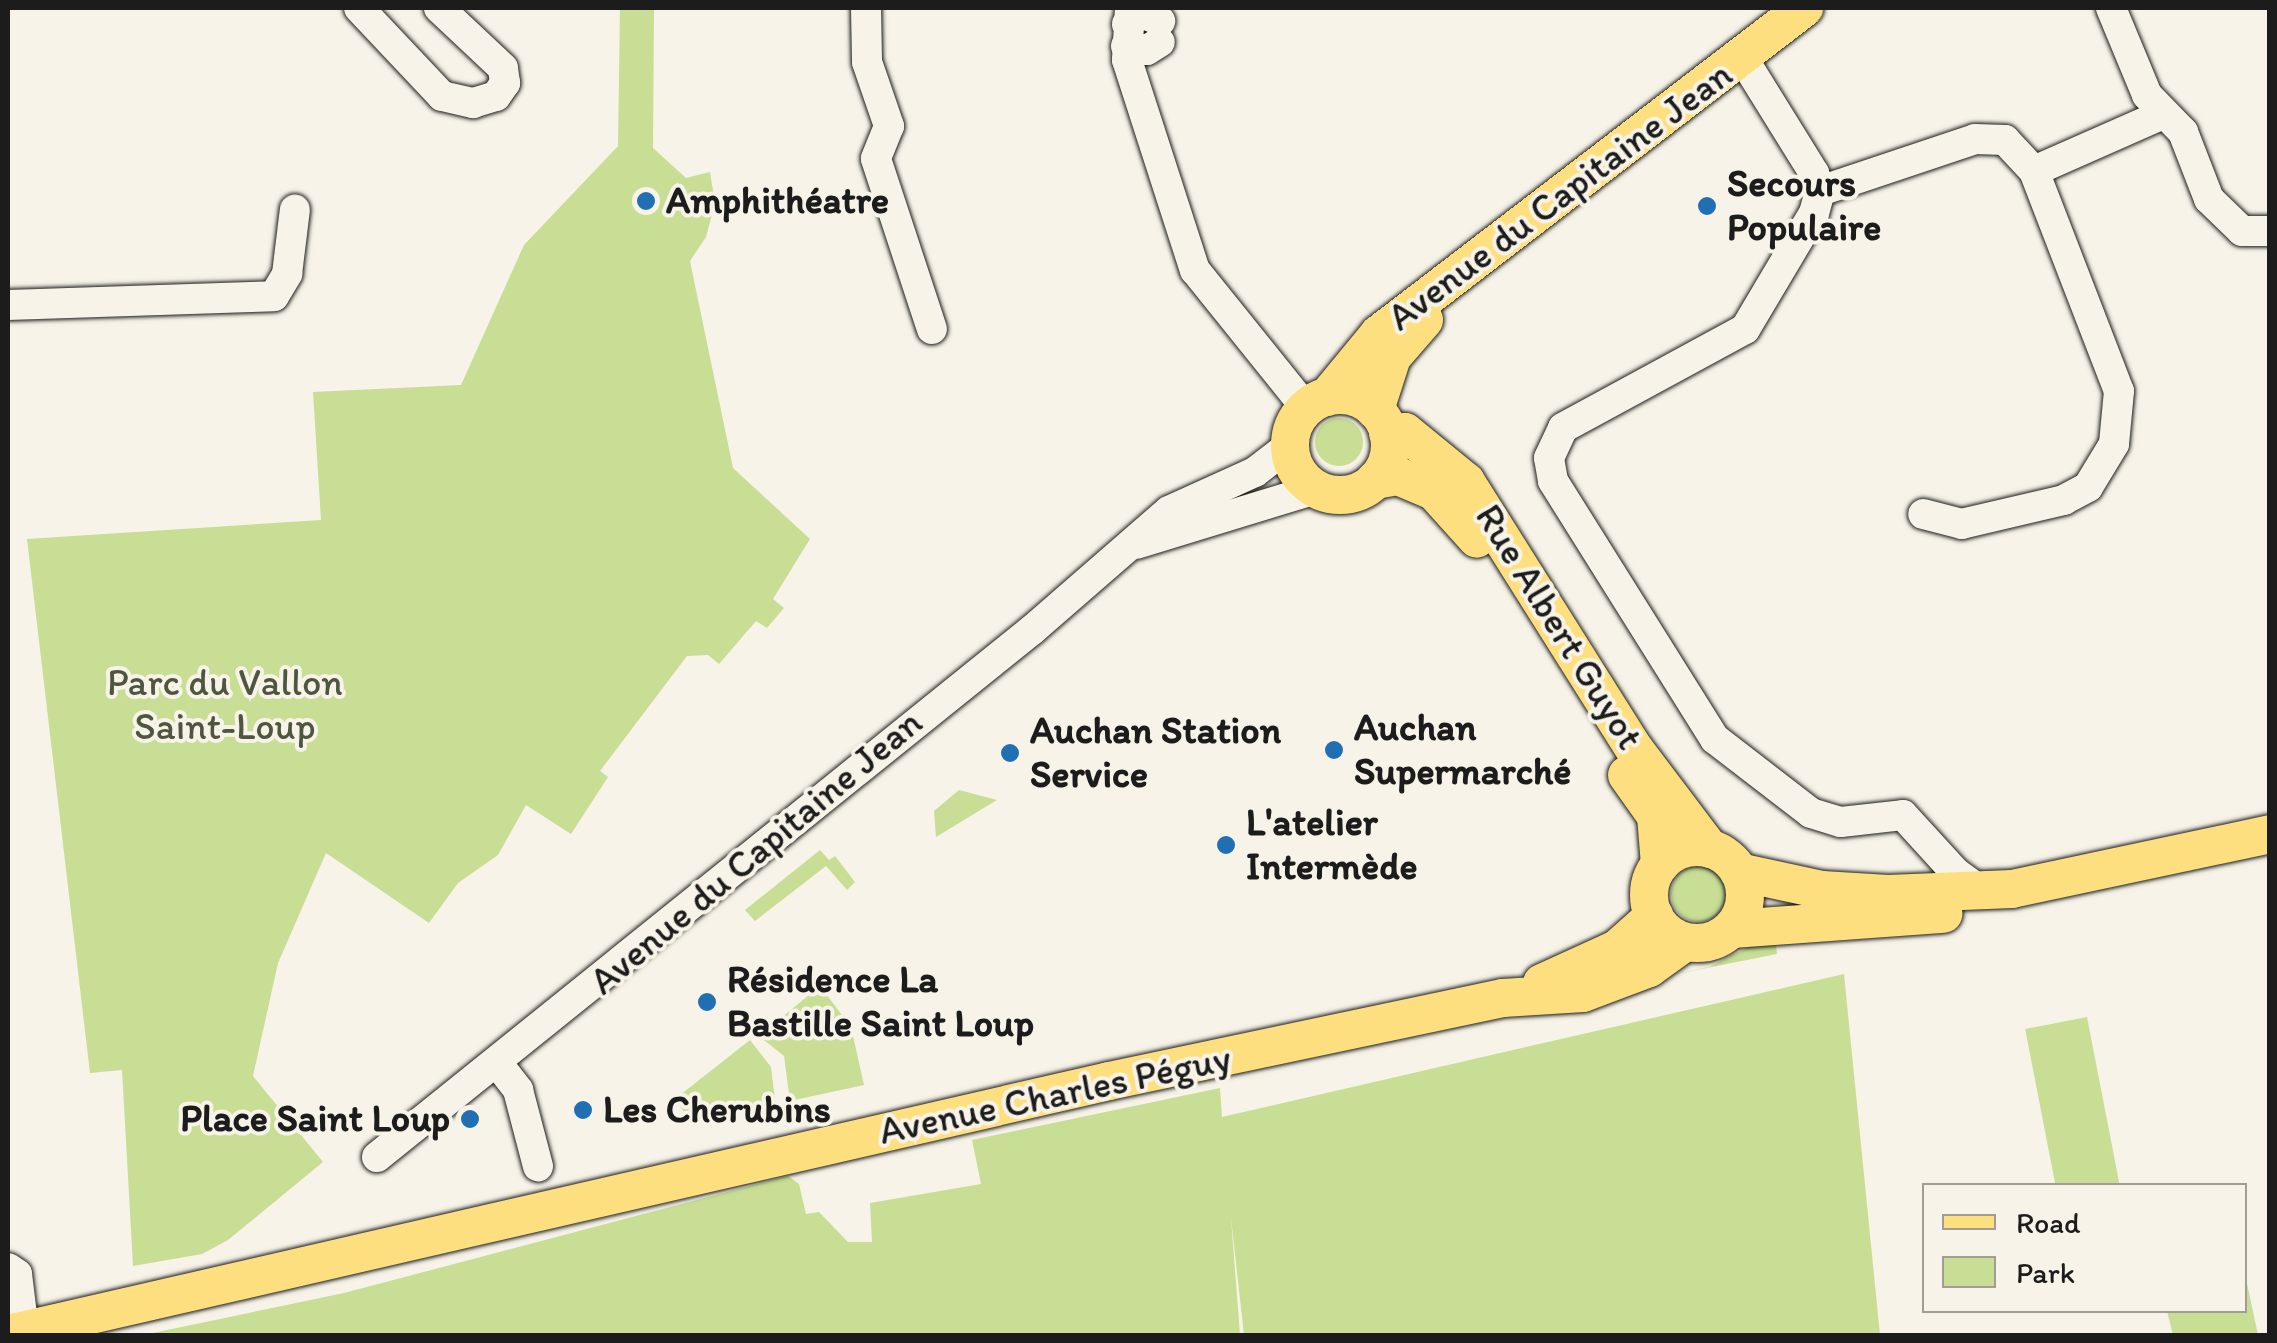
<!DOCTYPE html>
<html>
<head>
<meta charset="utf-8">
<style>
	body { margin:0 }
	#map { position:relative; width:2277px; height:1343px; overflow:hidden; background:#f7f3e8; font-family:Itim,sans-serif }
	div>[style] { position:absolute }
	.green>* { inset:0; background:#c7de94; transform-origin:0 0 }
	.round { border-radius:50% }
	.roads { filter:drop-shadow(0 0 2px #1c1c1c) drop-shadow(0 0 2px #1c1c1c) }
	.minor>* { height:30px; margin:-15px; padding:0 15px; transform-origin:15px; border-radius:15px; background:#f7f3e8 }
	.major>* { height:38px; margin:-19px; padding:0 19px; transform-origin:19px; border-radius:19px; background:#fedf80 }
	.major>.ring { margin:-19px; padding:0; box-sizing:content-box; background:none; border:38px solid #fedf80; border-radius:50% }
	.dots>* { width:28px; height:28px; translate:-50% -50%; box-sizing:border-box; border:5px solid #f7f3e8; border-radius:50% }
	span { translate:-50% -50%; white-space:nowrap; text-align:center; line-height:1.15; -webkit-text-stroke:8px #f7f3e8; paint-order:stroke }
	.poi-label { font-size:38px; color:#1c1c1c; font-weight:700 }
	.left { translate:0 -50%; text-align:left }
	.right { translate:-100% -50%; text-align:right }
	.street-label { font-size:38px; color:#1c1c1c }
	.park-label { font-size:38px; color:#4f5640 }
	.frame { position:absolute; inset:0; border:10px solid #1c1c1c; pointer-events:none }
	.legend { position:absolute; left:1922px; top:1183px; width:325px; height:130px; box-sizing:border-box; background:#f7f3e8; border:2px solid #9f9d96; margin:0; padding:12px 18px; list-style:none; font-size:30px; color:#1c1c1c }
	.legend li { display:flex; align-items:center; gap:20px; height:50px }
	.legend b { width:50px; border:2px solid #9f9d96 }
</style>
</head>
<body>
<div id="map">
	<div class="green">
		<div style="clip-path:polygon(620px 8px,654px 8px,653px 148px,686px 178px,710px 172px,715px 203px,706px 237px,690px 261px,733px 468px,810px 539px,773px 599px,784px 608px,767px 628px,756px 621px,719px 664px,708px 655px,687px 656px,600px 771px,608px 777px,571px 834px,526px 805px,498px 855px,458px 883px,429px 923px,326px 853px,278px 963px,253px 1076px,323px 1162px,228px 1240px,202px 1254px,133px 1266px,122px 1070px,90px 1073px,27px 539px,321px 520px,313px 392px,461px 385px,524px 245px,618px 146px)"></div>
		<div class="round" style="left:1315px;top:418px;width:48px;height:48px"></div>
		<div style="clip-path:polygon(959px 790px,997px 800px,936px 837px,934px 811px)"></div>
		<div style="clip-path:polygon(820px 850px,829px 860px,835px 856px,855px 882px,847px 890px,826px 866px,755px 921px,745px 910px)"></div>
		<div class="round" style="left:1671px;top:866px;width:56px;height:56px"></div>
		<div style="clip-path:polygon(1776px 945px,1777px 954px,1661px 977px,1709px 967px,1750px 946px)"></div>
		<div style="clip-path:polygon(1844px 974px,1880px 1335px,1244px 1335px,1231px 1218px,1240px 1335px,143px 1335px,344px 1293px,788px 1176px,799px 1184px,806px 1214px,819px 1212px,848px 1242px,872px 1242px,870px 1203px,981px 1184px,972px 1140px,1220px 1088px,1222px 1117px)"></div>
		<div style="clip-path:polygon(820px 986px,851px 1027px,864px 1085px,790px 1101px,784px 1056px,759px 1036px)"></div>
		<div style="left:2087px;top:1017px;width:169px;height:63px;rotate:79deg"></div>
		<div style="clip-path:polygon(750px 1040px,771px 1067px,775px 1100px,692px 1123px,675px 1099px)"></div>
		<div style="clip-path:polygon(2245px 1274px,2258px 1335px,2173px 1335px,2167px 1311px,2244px 1310px)"></div>
	</div>
	<div class="roads">
		<div class="minor">
			<div style="left:359px;top:8px;width:121px;rotate:46.7deg"></div>
			<div style="left:442px;top:96px;width:32px;rotate:13deg"></div>
			<div style="left:473px;top:103px;width:24px;rotate:-17deg"></div>
			<div style="left:496px;top:96px;width:16px;rotate:-55deg"></div>
			<div style="left:505px;top:83px;width:15px;rotate:-98deg"></div>
			<div style="left:503px;top:68px;width:88px;rotate:-136.8deg"></div>
			<div style="left:866px;top:8px;width:54px;rotate:88.9deg"></div>
			<div style="left:867px;top:62px;width:68px;rotate:71deg"></div>
			<div style="left:889px;top:126px;width:35px;rotate:112deg"></div>
			<div style="left:876px;top:159px;width:179px;rotate:71.8deg"></div>
			<div style="left:1130px;top:8px;width:52px;rotate:93.3deg"></div>
			<div style="left:1127px;top:60px;width:221px;rotate:72.1deg"></div>
			<div style="left:1195px;top:270px;width:177px;rotate:51.2deg"></div>
			<div style="left:2111px;top:8px;width:94px;rotate:67.5deg"></div>
			<div style="left:2147px;top:95px;width:52px;rotate:45.8deg"></div>
			<div style="left:2183px;top:132px;width:72px;rotate:68.8deg"></div>
			<div style="left:2209px;top:199px;width:46px;rotate:44.1deg"></div>
			<div style="left:2242px;top:231px;width:28px"></div>
			<div style="left:1127px;top:24px;width:19px;rotate:-36deg"></div>
			<div style="left:1142px;top:13px;width:20px;rotate:24deg"></div>
			<div style="left:1126px;top:46px;width:21px;rotate:11deg"></div>
			<div style="left:1147px;top:50px;width:15px;rotate:-32deg"></div>
			<div style="left:1742px;top:57px;width:137px;rotate:58.2deg"></div>
			<div style="left:1814px;top:173px;width:19px;rotate:72deg"></div>
			<div style="left:1820px;top:191px;width:23px;rotate:105deg"></div>
			<div style="left:1814px;top:213px;width:135px;rotate:120.7deg"></div>
			<div style="left:1745px;top:329px;width:207px;rotate:151.5deg"></div>
			<div style="left:1563px;top:428px;width:33px;rotate:115deg"></div>
			<div style="left:1549px;top:458px;width:23px;rotate:80deg"></div>
			<div style="left:1553px;top:481px;width:305px;rotate:57.9deg"></div>
			<div style="left:1715px;top:739px;width:121px;rotate:37.6deg"></div>
			<div style="left:1811px;top:813px;width:31px;rotate:17deg"></div>
			<div style="left:1841px;top:822px;width:62px;rotate:-6.4deg"></div>
			<div style="left:1903px;top:815px;width:79px;rotate:47.6deg"></div>
			<div style="left:1956px;top:873px;width:31px;rotate:36deg"></div>
			<div style="left:2034px;top:171px;width:141px;rotate:-23.8deg"></div>
			<div style="left:1820px;top:191px;width:163px;rotate:-18.5deg"></div>
			<div style="left:1975px;top:139px;width:30px;rotate:2deg"></div>
			<div style="left:2005px;top:140px;width:42px;rotate:46.9deg"></div>
			<div style="left:2034px;top:171px;width:236px;rotate:68.9deg"></div>
			<div style="left:2119px;top:391px;width:53px;rotate:95.4deg"></div>
			<div style="left:2114px;top:444px;width:50px;rotate:121.2deg"></div>
			<div style="left:2088px;top:487px;width:27px;rotate:152deg"></div>
			<div style="left:2064px;top:500px;width:105px;rotate:166.8deg"></div>
			<div style="left:1962px;top:524px;width:40px;rotate:-165.6deg"></div>
			<div style="left:8px;top:305px;width:266px;rotate:-1.9deg"></div>
			<div style="left:274px;top:296px;width:26px;rotate:-59deg"></div>
			<div style="left:287px;top:274px;width:65px;rotate:-83deg"></div>
			<div style="left:1136px;top:544px;width:188px;rotate:-17deg"></div>
			<div style="left:498px;top:1064px;width:33px;rotate:52deg"></div>
			<div style="left:518px;top:1090px;width:79px;rotate:75.3deg"></div>
			<div style="left:377px;top:1157px;width:841px;rotate:-38.82deg"></div>
			<div style="left:1032px;top:630px;width:181px;rotate:-41deg"></div>
			<div style="left:1169px;top:511px;width:94px;rotate:-24.4deg"></div>
			<div style="left:1255px;top:472px;width:44px;rotate:-37.6deg"></div>
			<div style="left:8px;top:1268px;width:11px;rotate:34deg"></div>
			<div style="left:17px;top:1274px;width:57px;rotate:83deg"></div>
		</div>
		<div class="major">
			<div class="ring" style="left:1290px;top:395px;width:62px;height:62px"></div>
			<div style="left:1327px;top:397px;width:82px;rotate:-50.5deg"></div>
			<div style="left:1379px;top:334px;width:536px;rotate:-37.49deg"></div>
			<div style="left:1375px;top:410px;width:56px;rotate:-72.2deg"></div>
			<div style="left:1392px;top:357px;width:49px;rotate:-49.1deg"></div>
			<div style="left:1388px;top:433px;width:17px;rotate:-3deg"></div>
			<div style="left:1405px;top:432px;width:79px;rotate:39.3deg"></div>
			<div style="left:1466px;top:482px;width:317px;rotate:57.8deg"></div>
			<div style="left:1635px;top:750px;width:124px;rotate:52.9deg"></div>
			<div style="left:1375px;top:480px;width:23px;rotate:-10deg"></div>
			<div style="left:1398px;top:476px;width:39px;rotate:23deg"></div>
			<div style="left:1434px;top:491px;width:64px;rotate:48.1deg"></div>
			<div style="left:1627px;top:775px;width:50px;rotate:54.7deg"></div>
			<div style="left:1656px;top:816px;width:49px;rotate:85.3deg"></div>
			<div class="ring" style="left:1649px;top:847px;width:58px;height:58px"></div>
			<div style="left:1739px;top:872px;width:85px;rotate:12.2deg"></div>
			<div style="left:1822px;top:890px;width:66px;rotate:3.5deg"></div>
			<div style="left:1888px;top:894px;width:124px;rotate:-2.3deg"></div>
			<div style="left:2012px;top:889px;width:264px;rotate:-12deg"></div>
			<div style="left:1732px;top:929px;width:212px;rotate:-4.1deg"></div>
			<div style="left:1542px;top:983px;width:82px;rotate:-24.4deg"></div>
			<div style="left:1617px;top:949px;width:50px;rotate:-41.7deg"></div>
			<div style="left:8px;top:1334px;width:1130px;rotate:-12.94deg"></div>
			<div style="left:1109px;top:1081px;width:403px;rotate:-11.9deg"></div>
			<div style="left:1503px;top:998px;width:80px;rotate:-3.6deg"></div>
			<div style="left:1583px;top:993px;width:71px;rotate:-20.7deg"></div>
			<div style="left:1649px;top:968px;width:44px;rotate:-35.8deg"></div>
		</div>
	</div>
	<div class="dots">
		<div style="left:646px;top:201px;background:#1f6fb2"></div>
		<div style="left:1707px;top:206px;background:#1f6fb2"></div>
		<div style="left:1334px;top:750px;background:#1f6fb2"></div>
		<div style="left:1010px;top:753px;background:#1f6fb2"></div>
		<div style="left:1226px;top:845px;background:#1f6fb2"></div>
		<div style="left:707px;top:1002px;background:#1f6fb2"></div>
		<div style="left:583px;top:1110px;background:#1f6fb2"></div>
		<div style="left:470px;top:1119px;background:#1f6fb2"></div>
	</div>
	<div class="poi-label">
		<span class="left" style="left:1727px;top:206px">Secours<br>Populaire</span>
		<span class="left" style="left:666px;top:201px">Amphithéatre</span>
		<span class="left" style="left:1354px;top:750px">Auchan<br>Supermarché</span>
		<span class="left" style="left:1030px;top:753px">Auchan Station<br>Service</span>
		<span class="left" style="left:1246px;top:845px">L'atelier<br>Intermède</span>
		<span class="left" style="left:727px;top:1002px">Résidence La<br>Bastille Saint Loup</span>
		<span class="left" style="left:603px;top:1110px">Les Cherubins</span>
		<span class="right" style="left:450px;top:1119px">Place Saint Loup</span>
	</div>
	<div class="street-label">
		<span style="left:1560px;top:196px;rotate:-37deg">Avenue du Capitaine Jean</span>
		<span style="left:1559px;top:627px;rotate:58deg">Rue Albert Guyot</span>
		<span style="left:756px;top:852px;rotate:-40deg">Avenue du Capitaine Jean</span>
		<span style="left:1055px;top:1095px;rotate:-12deg">Avenue Charles Péguy</span>
	</div>
	<div class="park-label">
		<span style="left:225px;top:705px">Parc du Vallon<br>Saint-Loup</span>
	</div>
	<div class="frame"></div>
	<ul class="legend">
	<li><b style="height:12px;background:#fedf80"></b>Road</li>
	<li><b style="height:28px;background:#c7de94"></b>Park</li>
	</ul>
</div>
</body>
</html>
